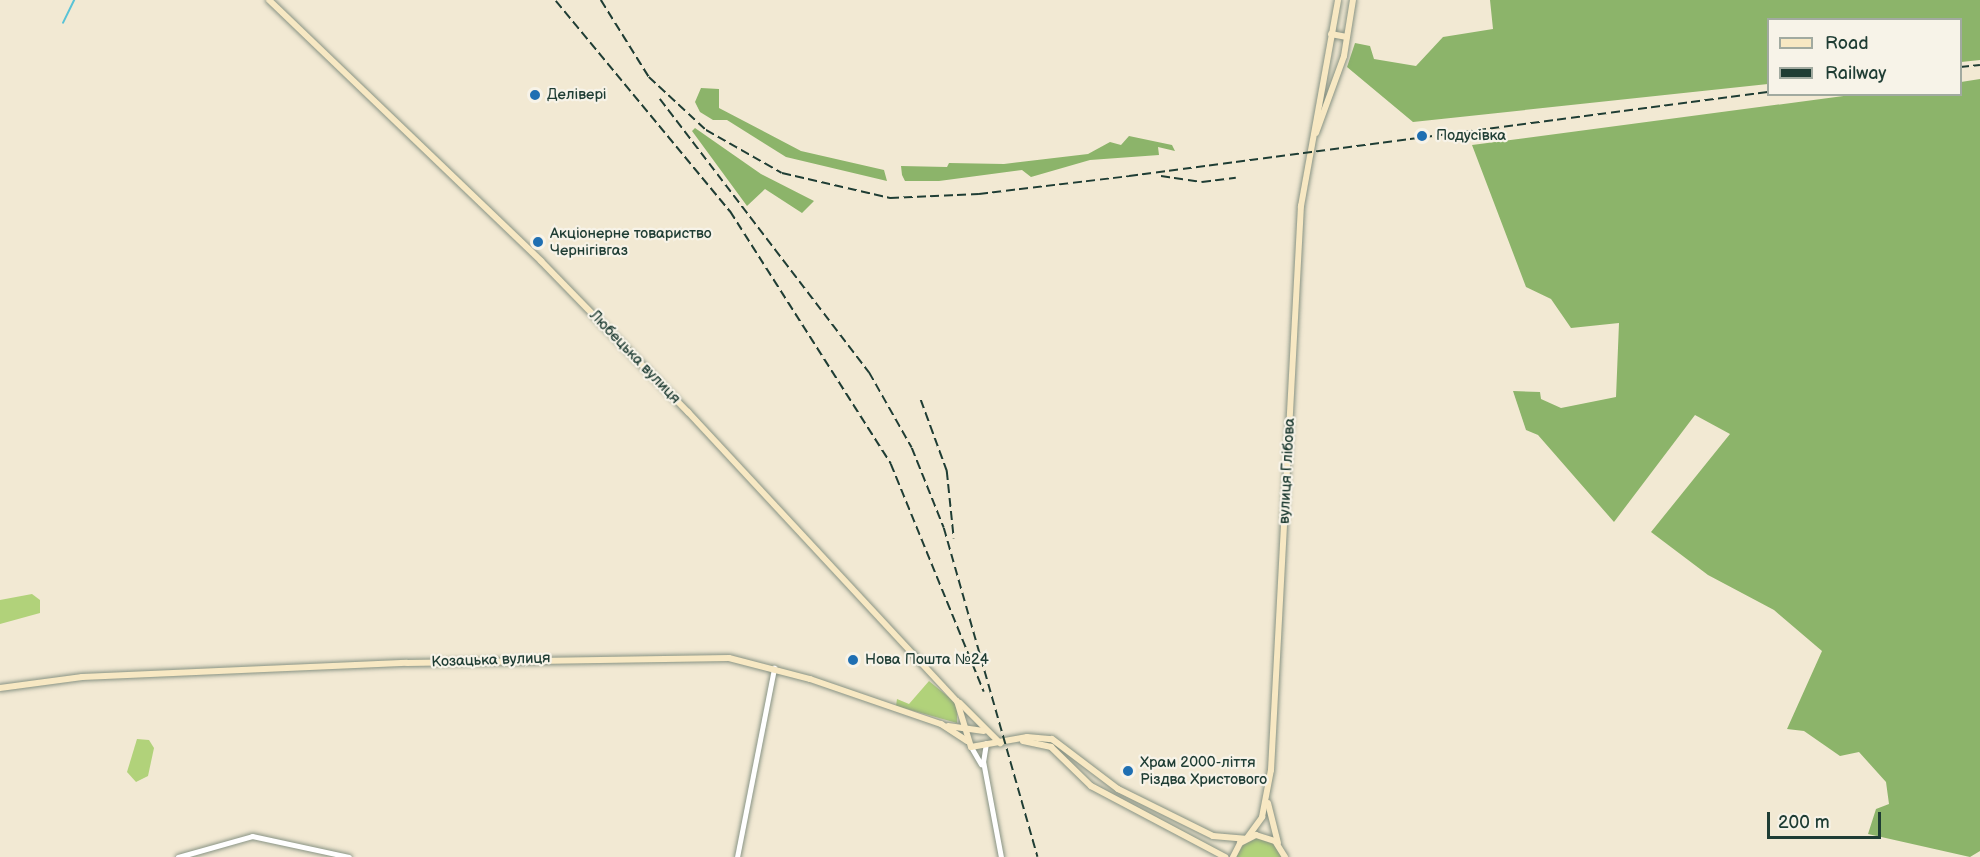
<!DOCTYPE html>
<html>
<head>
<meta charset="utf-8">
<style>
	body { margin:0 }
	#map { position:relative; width:1980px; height:857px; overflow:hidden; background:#f2e9d3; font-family:"Balsamiq Sans",sans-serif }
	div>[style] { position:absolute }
	.green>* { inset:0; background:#b1d27a }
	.forest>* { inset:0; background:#8cb46a }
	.stream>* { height:1.5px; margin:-0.75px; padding:0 0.75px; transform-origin:0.75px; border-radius:0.75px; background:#5ac3d6 }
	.roads { filter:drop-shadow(0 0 2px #889384) drop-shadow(0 0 2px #889384) }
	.tertiary>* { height:5px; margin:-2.5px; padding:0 2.5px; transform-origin:2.5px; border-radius:2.5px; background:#fff }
	.secondary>* { height:6px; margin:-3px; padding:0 3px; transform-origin:3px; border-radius:3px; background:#f7e8c3 }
	.rail>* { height:1.5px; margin-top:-0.75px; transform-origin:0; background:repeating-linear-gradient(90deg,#1f3d34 0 9px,transparent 0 13.5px) }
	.dots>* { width:16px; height:16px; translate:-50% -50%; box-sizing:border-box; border:3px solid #f7f3e8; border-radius:50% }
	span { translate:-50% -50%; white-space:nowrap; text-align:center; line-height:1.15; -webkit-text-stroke:4.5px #f7f3e8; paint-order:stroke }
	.poi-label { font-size:15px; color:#1f3d34 }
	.left { translate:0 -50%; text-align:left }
	.street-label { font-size:15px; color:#1f3d34 }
	.legend { position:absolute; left:1767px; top:18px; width:195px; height:78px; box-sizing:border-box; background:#f7f3e8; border:2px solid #a1aaa0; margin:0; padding:8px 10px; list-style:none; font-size:18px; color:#1f3d34 }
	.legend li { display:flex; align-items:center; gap:12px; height:30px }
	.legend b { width:30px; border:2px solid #a1aaa0 }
	.scale { position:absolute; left:1767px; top:812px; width:114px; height:27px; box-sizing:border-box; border:3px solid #1f3d34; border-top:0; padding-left:8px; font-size:18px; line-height:21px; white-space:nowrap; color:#1f3d34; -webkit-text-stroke:4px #f7f3e8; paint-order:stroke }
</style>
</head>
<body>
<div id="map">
	<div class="green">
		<div style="clip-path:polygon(32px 594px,40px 600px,40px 613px,0 624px,0 600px)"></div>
		<div style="clip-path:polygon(929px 681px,957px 704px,957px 723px,896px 706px,897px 699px,909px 704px)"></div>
		<div style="clip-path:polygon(137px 739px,149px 740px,154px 748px,148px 776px,136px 782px,127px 772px)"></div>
		<div style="clip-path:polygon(1257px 838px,1272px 842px,1282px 857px,1236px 857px,1243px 845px)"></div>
	</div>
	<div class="forest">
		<div style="clip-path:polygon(1490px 0,1980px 0,1980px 60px,1961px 62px,1960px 20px,1768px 20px,1768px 84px,1413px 122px,1347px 67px,1355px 43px,1370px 46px,1374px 59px,1416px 66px,1443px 37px,1493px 29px)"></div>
		<div style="clip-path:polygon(1980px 79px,1980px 851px,1970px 857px,1868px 834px,1876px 809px,1889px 804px,1886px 782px,1859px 752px,1840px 756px,1804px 731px,1787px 729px,1822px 651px,1774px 610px,1708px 575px,1651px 532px,1730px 434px,1695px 415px,1614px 522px,1538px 435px,1526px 430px,1513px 391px,1540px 392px,1541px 399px,1561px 408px,1616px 397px,1619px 323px,1571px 328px,1551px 299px,1526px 287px,1472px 145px,1851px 95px,1960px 94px,1961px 82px)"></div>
		<div style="clip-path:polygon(701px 88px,719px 89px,719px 108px,801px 151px,884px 170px,887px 181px,786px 157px,727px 120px,713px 120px,700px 112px,695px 102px)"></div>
		<div style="clip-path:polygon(695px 128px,761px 174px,814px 201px,802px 213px,765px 189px,747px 206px,692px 131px)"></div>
		<div style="clip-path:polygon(1129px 136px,1172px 145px,1175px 151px,1158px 147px,1159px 155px,1090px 160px,1031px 177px,1022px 170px,939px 181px,905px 181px,902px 175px,901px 166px,947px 167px,949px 163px,1004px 164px,1088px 154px,1110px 142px,1121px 145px)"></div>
	</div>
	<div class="stream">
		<div style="left:63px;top:23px;width:25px;rotate:-64deg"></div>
	</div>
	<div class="roads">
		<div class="tertiary">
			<div style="left:986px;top:743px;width:18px;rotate:99deg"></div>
			<div style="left:983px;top:761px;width:98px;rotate:79.4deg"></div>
			<div style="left:971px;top:747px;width:20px;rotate:60deg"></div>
			<div style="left:178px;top:857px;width:77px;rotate:-15.8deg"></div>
			<div style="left:252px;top:836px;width:99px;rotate:12.2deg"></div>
			<div style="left:737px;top:857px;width:193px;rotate:-78.9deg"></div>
		</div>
		<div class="secondary">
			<div style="left:269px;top:0;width:377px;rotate:43.8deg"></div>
			<div style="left:541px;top:261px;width:211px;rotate:45.8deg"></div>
			<div style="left:688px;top:412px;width:395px;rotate:47.1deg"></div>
			<div style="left:957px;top:701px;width:48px;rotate:73.1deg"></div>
			<div style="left:971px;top:747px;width:57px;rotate:-10.1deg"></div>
			<div style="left:1027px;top:737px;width:25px;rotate:5deg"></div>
			<div style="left:1052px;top:739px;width:83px;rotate:37.1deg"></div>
			<div style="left:1118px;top:789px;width:106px;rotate:26.3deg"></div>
			<div style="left:1213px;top:836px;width:32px;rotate:5deg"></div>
			<div style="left:1331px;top:34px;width:16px;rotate:11deg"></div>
			<div style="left:1316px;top:133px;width:82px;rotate:-70deg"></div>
			<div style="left:1344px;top:56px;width:57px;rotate:-80.9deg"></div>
			<div style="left:0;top:688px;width:83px;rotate:-7.6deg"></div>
			<div style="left:82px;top:677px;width:325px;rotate:-2.5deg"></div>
			<div style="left:407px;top:663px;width:322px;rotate:-0.9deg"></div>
			<div style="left:729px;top:658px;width:84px;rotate:14.5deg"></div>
			<div style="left:810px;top:679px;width:139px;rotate:19deg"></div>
			<div style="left:941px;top:724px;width:31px;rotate:33deg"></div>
			<div style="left:960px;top:703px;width:57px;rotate:45deg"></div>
			<div style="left:948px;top:726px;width:36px;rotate:8deg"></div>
			<div style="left:1023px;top:741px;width:29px;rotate:12deg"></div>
			<div style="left:1051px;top:747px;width:56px;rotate:44.3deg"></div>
			<div style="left:1091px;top:786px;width:152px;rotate:27.9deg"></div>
			<div style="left:1268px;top:803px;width:41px;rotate:76deg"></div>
			<div style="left:1247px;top:838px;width:26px;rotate:-54deg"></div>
			<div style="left:1262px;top:817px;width:48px;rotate:-79.2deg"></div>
			<div style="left:1271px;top:770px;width:565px;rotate:-86.96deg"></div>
			<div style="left:1301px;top:206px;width:209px;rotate:-79.8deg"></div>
			<div style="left:1233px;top:857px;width:16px;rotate:-63deg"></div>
			<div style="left:1240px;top:843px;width:18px;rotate:-27deg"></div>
			<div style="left:1256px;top:835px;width:20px;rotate:18deg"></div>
			<div style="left:1275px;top:841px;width:19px;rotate:58deg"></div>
		</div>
	</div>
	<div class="rail">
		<div style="left:601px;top:0;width:91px;rotate:58.1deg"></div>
		<div style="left:649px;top:77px;width:78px;rotate:42.9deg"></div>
		<div style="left:706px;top:130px;width:87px;rotate:29.5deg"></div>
		<div style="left:782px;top:173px;width:111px;rotate:13deg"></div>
		<div style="left:890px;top:198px;width:89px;rotate:-2.6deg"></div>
		<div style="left:979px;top:194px;width:151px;rotate:-6.8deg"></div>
		<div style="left:1129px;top:176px;width:644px;rotate:-7.49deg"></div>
		<div style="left:556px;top:1px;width:273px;rotate:50.4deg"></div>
		<div style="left:730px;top:211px;width:300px;rotate:57.5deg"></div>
		<div style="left:891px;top:464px;width:246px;rotate:67.8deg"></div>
		<div style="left:1960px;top:67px;width:20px;rotate:-6deg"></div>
		<div style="left:660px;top:99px;width:344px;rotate:52.6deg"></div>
		<div style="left:869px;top:372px;width:87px;rotate:60.5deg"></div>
		<div style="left:912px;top:448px;width:86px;rotate:68.2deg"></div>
		<div style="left:944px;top:528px;width:342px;rotate:74.1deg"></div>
		<div style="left:1161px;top:176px;width:41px;rotate:8.3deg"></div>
		<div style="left:1202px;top:182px;width:34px;rotate:-7deg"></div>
		<div style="left:921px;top:400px;width:76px;rotate:69.9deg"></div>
		<div style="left:947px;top:471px;width:68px;rotate:84.1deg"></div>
	</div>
	<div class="dots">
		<div style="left:535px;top:95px;background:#1f6fb2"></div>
		<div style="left:1422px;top:136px;background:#1f6fb2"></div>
		<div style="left:538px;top:242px;background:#1f6fb2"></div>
		<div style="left:853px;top:660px;background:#1f6fb2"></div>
		<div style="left:1128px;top:771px;background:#1f6fb2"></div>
	</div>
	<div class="poi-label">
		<span class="left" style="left:547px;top:95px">Делівері</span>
		<span class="left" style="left:1436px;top:136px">Подусівка</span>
		<span class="left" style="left:550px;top:242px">Акціонерне товариство<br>Чернігівгаз</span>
		<span class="left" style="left:865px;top:660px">Нова Пошта №24</span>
		<span class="left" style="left:1140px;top:771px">Храм 2000-ліття<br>Різдва Христового</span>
	</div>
	<div class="street-label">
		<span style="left:635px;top:357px;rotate:46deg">Любецька вулиця</span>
		<span style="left:1287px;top:471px;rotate:-87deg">вулиця Глібова</span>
		<span style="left:491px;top:660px;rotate:-2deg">Козацька вулиця</span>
	</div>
	<ul class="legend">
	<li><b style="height:8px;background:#f7e8c3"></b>Road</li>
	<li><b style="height:8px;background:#1f3d34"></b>Railway</li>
	</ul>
	<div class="scale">200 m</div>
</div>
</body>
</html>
